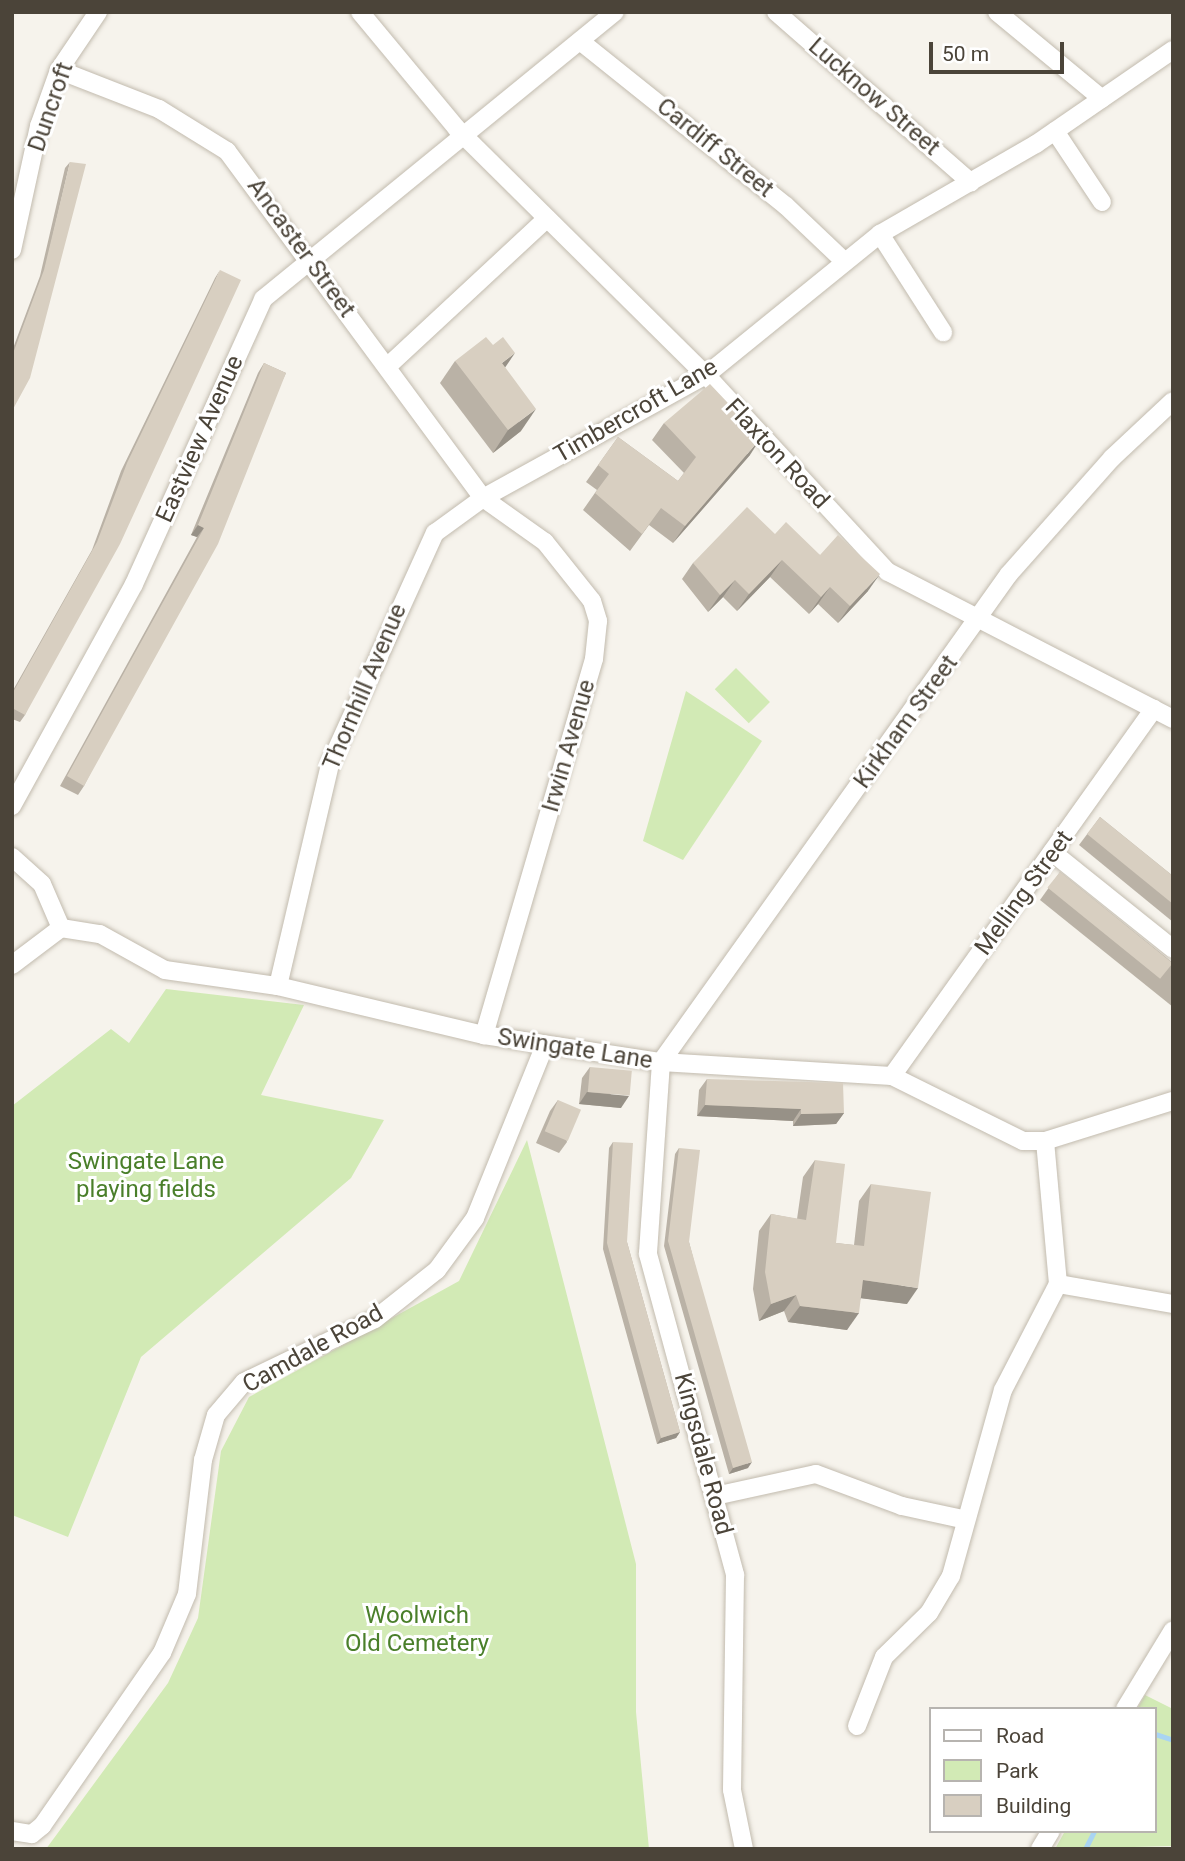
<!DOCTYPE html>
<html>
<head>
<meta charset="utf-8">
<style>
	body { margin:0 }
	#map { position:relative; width:1185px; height:1861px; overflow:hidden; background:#f6f3ec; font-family:Roboto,sans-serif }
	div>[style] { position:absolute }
	.green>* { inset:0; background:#d2eab5; transform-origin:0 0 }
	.stream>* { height:5px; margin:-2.5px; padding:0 2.5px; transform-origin:2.5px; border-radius:2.5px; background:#a9d4f2 }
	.roads { filter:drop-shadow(0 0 2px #c2bbae) drop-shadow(0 0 2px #c2bbae) }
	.minor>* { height:18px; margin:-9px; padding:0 9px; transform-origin:9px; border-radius:9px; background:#fff }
	.wall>* { inset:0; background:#bab2a6 }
	.shaded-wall>* { inset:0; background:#979187 }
	.building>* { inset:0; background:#d8cfc1; transform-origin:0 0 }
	span { translate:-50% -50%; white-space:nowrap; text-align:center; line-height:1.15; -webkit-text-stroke:6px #fff; paint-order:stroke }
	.street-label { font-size:24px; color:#4b4439 }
	.park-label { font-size:24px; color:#4a7f2a }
	.frame { position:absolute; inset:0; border:14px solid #4b4439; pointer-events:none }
	.legend { position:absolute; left:929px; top:1707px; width:228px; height:126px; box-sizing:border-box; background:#fff; border:2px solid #b7b4b0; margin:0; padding:9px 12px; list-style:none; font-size:21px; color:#4b4439 }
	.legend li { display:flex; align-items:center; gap:14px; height:35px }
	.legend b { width:35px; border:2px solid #b7b4b0 }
	.scale { position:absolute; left:929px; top:42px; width:135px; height:32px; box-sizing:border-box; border:4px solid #4b4439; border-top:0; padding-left:9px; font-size:21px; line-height:24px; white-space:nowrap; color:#4b4439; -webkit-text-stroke:5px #fff; paint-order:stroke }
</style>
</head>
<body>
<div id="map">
	<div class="green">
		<div style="left:736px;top:668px;width:48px;height:30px;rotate:45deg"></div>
		<div style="clip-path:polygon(686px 691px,762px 741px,683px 860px,643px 841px)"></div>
		<div style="clip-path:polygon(166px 989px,304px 1005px,261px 1095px,384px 1120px,351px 1178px,141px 1357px,68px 1537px,12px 1515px,12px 1106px,111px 1029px,129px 1043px)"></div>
		<div style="clip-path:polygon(527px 1140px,636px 1564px,636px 1712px,649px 1849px,46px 1849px,168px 1683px,198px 1618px,221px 1451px,249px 1397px,459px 1281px)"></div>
		<div style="clip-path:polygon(1145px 1695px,1173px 1709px,1173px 1846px,1055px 1849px,1065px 1831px,1155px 1831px,1155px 1709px,1137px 1709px)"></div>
	</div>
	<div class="stream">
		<div style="left:1155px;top:1734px;width:19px;rotate:18deg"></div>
		<div style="left:1085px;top:1849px;width:20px;rotate:-63deg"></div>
	</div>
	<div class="roads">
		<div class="minor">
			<div style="left:360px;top:12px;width:152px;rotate:50.3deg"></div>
			<div style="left:457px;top:129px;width:350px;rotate:44.7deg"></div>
			<div style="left:706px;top:375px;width:268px;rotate:47.3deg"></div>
			<div style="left:888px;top:572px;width:321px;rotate:27.3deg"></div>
			<div style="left:776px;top:12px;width:259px;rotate:41.2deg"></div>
			<div style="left:997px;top:12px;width:136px;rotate:39.6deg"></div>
			<div style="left:580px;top:41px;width:264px;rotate:38.7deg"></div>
			<div style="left:786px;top:206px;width:80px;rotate:43.5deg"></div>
			<div style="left:59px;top:70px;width:107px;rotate:21.3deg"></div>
			<div style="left:159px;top:109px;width:80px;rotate:31.7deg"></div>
			<div style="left:227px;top:151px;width:431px;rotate:53.6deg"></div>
			<div style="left:483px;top:498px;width:76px;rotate:35.4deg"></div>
			<div style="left:545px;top:542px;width:75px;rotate:51.5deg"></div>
			<div style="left:592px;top:601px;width:21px;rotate:73deg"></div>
			<div style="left:598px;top:621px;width:38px;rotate:96deg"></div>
			<div style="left:594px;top:659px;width:392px;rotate:106.3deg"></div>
			<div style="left:1055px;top:131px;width:85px;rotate:56.5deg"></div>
			<div style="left:880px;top:234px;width:117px;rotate:57.3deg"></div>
			<div style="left:12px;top:250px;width:127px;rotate:-77.7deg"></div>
			<div style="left:39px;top:126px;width:59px;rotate:-70.3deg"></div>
			<div style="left:59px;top:70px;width:70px;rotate:-56.1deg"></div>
			<div style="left:388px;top:366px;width:217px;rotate:-42.9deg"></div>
			<div style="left:12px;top:806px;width:253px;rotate:-61.2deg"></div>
			<div style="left:134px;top:584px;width:313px;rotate:-65.6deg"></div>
			<div style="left:263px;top:299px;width:454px;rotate:-39.2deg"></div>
			<div style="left:1052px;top:852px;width:155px;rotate:38.7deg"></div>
			<div style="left:12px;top:857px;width:40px;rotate:42deg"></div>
			<div style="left:42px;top:884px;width:48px;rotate:66.6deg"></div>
			<div style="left:61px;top:928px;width:39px;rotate:9deg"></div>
			<div style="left:100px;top:934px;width:74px;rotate:29deg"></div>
			<div style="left:165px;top:970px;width:114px;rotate:8.1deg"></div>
			<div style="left:278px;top:986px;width:212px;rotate:13.4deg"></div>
			<div style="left:484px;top:1035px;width:179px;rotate:8.7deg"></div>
			<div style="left:661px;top:1062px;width:231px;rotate:3.5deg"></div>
			<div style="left:892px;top:1076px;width:146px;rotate:26.4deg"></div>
			<div style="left:1023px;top:1141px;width:22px"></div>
			<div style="left:1045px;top:1141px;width:134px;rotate:-17.4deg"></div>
			<div style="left:12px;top:965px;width:61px;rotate:-37.1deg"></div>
			<div style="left:278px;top:986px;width:228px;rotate:-76.8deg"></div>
			<div style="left:330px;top:764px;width:254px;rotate:-65.6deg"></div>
			<div style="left:435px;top:533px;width:59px;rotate:-36.1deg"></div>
			<div style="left:483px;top:498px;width:255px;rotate:-28.9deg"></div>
			<div style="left:706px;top:375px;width:224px;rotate:-39deg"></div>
			<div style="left:880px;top:234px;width:180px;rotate:-30deg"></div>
			<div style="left:1036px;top:144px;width:166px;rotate:-34.5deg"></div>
			<div style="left:661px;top:1062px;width:599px;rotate:-54.51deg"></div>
			<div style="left:1009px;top:574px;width:155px;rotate:-48.4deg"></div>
			<div style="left:1112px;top:458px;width:83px;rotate:-43.1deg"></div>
			<div style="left:661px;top:1062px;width:192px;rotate:93.9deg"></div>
			<div style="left:648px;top:1254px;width:333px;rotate:74.8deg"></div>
			<div style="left:735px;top:1575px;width:215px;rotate:90.8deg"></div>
			<div style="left:732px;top:1790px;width:60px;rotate:78.5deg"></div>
			<div style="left:892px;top:1076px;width:451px;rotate:-54.5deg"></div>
			<div style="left:1045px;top:1141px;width:144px;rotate:84.8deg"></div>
			<div style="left:1058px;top:1284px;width:117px;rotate:9.9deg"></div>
			<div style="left:715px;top:1496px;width:103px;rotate:-12.3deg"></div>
			<div style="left:816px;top:1474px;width:92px;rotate:20.4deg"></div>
			<div style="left:902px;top:1506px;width:61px;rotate:12.2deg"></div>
			<div style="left:1125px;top:1709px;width:92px;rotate:-58.7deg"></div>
			<div style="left:857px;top:1726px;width:74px;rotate:-68.6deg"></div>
			<div style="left:884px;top:1657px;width:63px;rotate:-44.4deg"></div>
			<div style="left:929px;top:1613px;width:43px;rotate:-59.3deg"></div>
			<div style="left:951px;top:1576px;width:193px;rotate:-74.4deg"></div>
			<div style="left:1003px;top:1390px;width:119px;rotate:-62.6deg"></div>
			<div style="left:12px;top:1831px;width:20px;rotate:9deg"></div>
			<div style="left:32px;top:1834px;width:13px;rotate:-39deg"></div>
			<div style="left:42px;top:1826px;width:211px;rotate:-55.3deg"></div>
			<div style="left:162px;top:1653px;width:64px;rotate:-67deg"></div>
			<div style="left:187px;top:1594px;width:135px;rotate:-83.2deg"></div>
			<div style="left:203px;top:1460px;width:47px;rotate:-73.9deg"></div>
			<div style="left:216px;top:1415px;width:43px;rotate:-49.7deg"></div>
			<div style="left:244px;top:1382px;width:145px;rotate:-25.7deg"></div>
			<div style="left:375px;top:1319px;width:79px;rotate:-38.3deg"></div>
			<div style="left:437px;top:1270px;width:64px;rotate:-53.8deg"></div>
			<div style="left:475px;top:1218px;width:187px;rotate:-68deg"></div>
			<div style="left:1040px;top:1849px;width:21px;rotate:-59deg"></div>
		</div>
	</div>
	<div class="wall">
		<div style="clip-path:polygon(70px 162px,12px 411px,12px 351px,40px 276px,65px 168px)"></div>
		<div style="clip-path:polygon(220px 270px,25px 715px,20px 722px,12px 719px,12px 692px,92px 550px,121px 471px,215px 278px)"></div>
		<div style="clip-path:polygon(455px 361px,505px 368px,521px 431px,493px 453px,440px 383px)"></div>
		<div style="clip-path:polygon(264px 363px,286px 373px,84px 786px,78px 795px,60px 786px,197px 537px,191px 535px,258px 373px)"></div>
		<div style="clip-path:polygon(664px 423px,750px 455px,673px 543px,649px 525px,630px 551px,583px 510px,597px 490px,586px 482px,618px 437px,678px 481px,684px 473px,652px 440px)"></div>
		<div style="clip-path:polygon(775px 534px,820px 555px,868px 591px,838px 623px,818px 604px,809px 614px,770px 577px,737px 611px,723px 597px,708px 612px,682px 579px,693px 563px)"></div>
		<div style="clip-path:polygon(1100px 817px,1173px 876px,1173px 922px,1079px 845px)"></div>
		<div style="clip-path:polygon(1060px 872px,1173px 963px,1173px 1007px,1040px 900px)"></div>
		<div style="clip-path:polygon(590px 1067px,621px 1108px,579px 1104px,582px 1078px)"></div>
		<div style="clip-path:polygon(707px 1079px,844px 1113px,836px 1124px,793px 1126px,793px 1121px,697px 1116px,699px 1090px)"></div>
		<div style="clip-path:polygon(558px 1100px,567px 1142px,559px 1153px,536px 1143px,550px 1111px)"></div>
		<div style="clip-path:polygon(613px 1142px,627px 1242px,680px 1432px,676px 1438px,657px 1444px,603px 1249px,609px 1148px)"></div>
		<div style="clip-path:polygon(679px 1148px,689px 1242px,748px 1468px,729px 1474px,664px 1246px,675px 1154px)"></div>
		<div style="clip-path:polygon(815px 1160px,836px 1243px,854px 1245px,859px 1201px,871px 1184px,907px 1304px,861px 1298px,847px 1330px,788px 1322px,784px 1311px,759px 1321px,753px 1289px,759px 1231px,771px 1214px,797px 1219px,803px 1177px)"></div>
	</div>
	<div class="shaded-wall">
		<div style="clip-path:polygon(515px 353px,500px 375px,502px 363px)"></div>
		<div style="clip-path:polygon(536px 409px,521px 431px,493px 453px,508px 430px)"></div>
		<div style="clip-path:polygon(761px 438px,750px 455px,673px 543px,685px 526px)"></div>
		<div style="clip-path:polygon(198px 525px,204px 528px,197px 537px,191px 535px)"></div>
		<div style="clip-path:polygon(782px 560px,770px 577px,737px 611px,749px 594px)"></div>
		<div style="clip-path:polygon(880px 574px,868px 591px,838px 623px,850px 606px)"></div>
		<div style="clip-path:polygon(735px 580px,723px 597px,708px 612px,720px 595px)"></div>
		<div style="clip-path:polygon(830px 587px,818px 604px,809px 614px,821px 597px)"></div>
		<div style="clip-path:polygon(587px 1092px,629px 1096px,621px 1108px,579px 1104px)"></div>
		<div style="clip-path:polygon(705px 1105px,801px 1109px,793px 1121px,697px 1116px)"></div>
		<div style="clip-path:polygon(844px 1113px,836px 1124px,793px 1126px,801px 1114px)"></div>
		<div style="clip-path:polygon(863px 1280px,918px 1288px,907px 1304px,851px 1297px)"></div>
		<div style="clip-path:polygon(796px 1295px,784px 1311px,759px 1321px,771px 1304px)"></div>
		<div style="clip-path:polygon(800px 1306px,859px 1313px,847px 1330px,788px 1322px)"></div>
		<div style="clip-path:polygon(680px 1432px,676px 1438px,657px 1444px,661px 1438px)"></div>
		<div style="clip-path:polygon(752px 1462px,748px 1468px,729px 1474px,733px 1468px)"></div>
	</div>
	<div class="building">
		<div style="clip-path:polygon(70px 162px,86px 164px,30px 378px,12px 411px,12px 356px,44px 270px)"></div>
		<div style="clip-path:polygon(220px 270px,241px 280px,120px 544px,25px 715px,12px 708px,12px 694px,97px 542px,127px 463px)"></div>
		<div style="clip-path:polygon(486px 337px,493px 345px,503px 337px,515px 353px,502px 363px,536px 409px,508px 430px,455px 361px)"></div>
		<div style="clip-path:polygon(264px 363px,286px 373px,218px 544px,84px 786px,67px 776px,204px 528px,198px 525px)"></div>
		<div style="clip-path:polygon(710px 384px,761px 438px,685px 526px,661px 508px,642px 534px,595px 493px,609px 474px,598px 465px,618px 437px,678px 481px,696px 457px,664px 423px)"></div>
		<div style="clip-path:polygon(747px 507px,775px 534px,786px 522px,820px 555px,838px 535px,880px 574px,850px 606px,830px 587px,821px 597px,782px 560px,749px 594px,735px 580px,720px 595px,693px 563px)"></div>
		<div style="clip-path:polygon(1100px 817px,1173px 876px,1173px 904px,1087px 834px)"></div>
		<div style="left:1060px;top:872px;width:145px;height:20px;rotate:39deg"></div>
		<div style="left:590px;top:1067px;width:42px;height:25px;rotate:5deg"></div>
		<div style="clip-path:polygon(707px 1079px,843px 1083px,844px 1113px,801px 1114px,801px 1109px,705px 1105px)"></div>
		<div style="left:558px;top:1100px;width:25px;height:34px;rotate:23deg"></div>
		<div style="clip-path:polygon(613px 1142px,633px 1143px,627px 1242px,680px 1432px,661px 1438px,607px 1243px)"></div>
		<div style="clip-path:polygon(679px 1148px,700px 1150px,689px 1242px,752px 1462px,733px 1468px,668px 1241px)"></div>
		<div style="clip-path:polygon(815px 1160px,845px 1164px,836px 1243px,864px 1246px,871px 1184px,931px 1192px,918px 1288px,863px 1280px,859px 1313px,800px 1306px,796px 1295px,771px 1304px,765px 1272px,771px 1214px,806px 1220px)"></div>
	</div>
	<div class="street-label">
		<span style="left:874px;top:97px;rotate:41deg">Lucknow Street</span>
		<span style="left:51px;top:107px;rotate:-71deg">Duncroft</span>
		<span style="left:715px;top:148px;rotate:39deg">Cardiff Street</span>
		<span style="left:301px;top:248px;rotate:54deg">Ancaster Street</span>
		<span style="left:636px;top:411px;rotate:-30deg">Timbercroft Lane</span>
		<span style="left:200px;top:439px;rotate:-66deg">Eastview Avenue</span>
		<span style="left:777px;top:454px;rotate:47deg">Flaxton Road</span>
		<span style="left:365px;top:687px;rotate:-67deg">Thornhill Avenue</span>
		<span style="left:906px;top:722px;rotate:-54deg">Kirkham Street</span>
		<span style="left:569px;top:746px;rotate:-74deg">Irwin Avenue</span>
		<span style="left:1024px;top:893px;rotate:-54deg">Melling Street</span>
		<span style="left:575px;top:1049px;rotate:9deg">Swingate Lane</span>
		<span style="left:313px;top:1349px;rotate:-29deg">Camdale Road</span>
		<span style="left:703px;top:1454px;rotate:75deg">Kingsdale Road</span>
	</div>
	<div class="park-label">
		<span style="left:146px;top:1176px">Swingate Lane<br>playing fields</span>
		<span style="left:417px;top:1630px">Woolwich<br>Old Cemetery</span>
	</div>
	<div class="frame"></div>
	<ul class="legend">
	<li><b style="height:9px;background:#fff"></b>Road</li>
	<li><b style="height:19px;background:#d2eab5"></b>Park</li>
	<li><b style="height:19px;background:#d8cfc1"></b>Building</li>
	</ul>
	<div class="scale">50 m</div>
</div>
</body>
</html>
